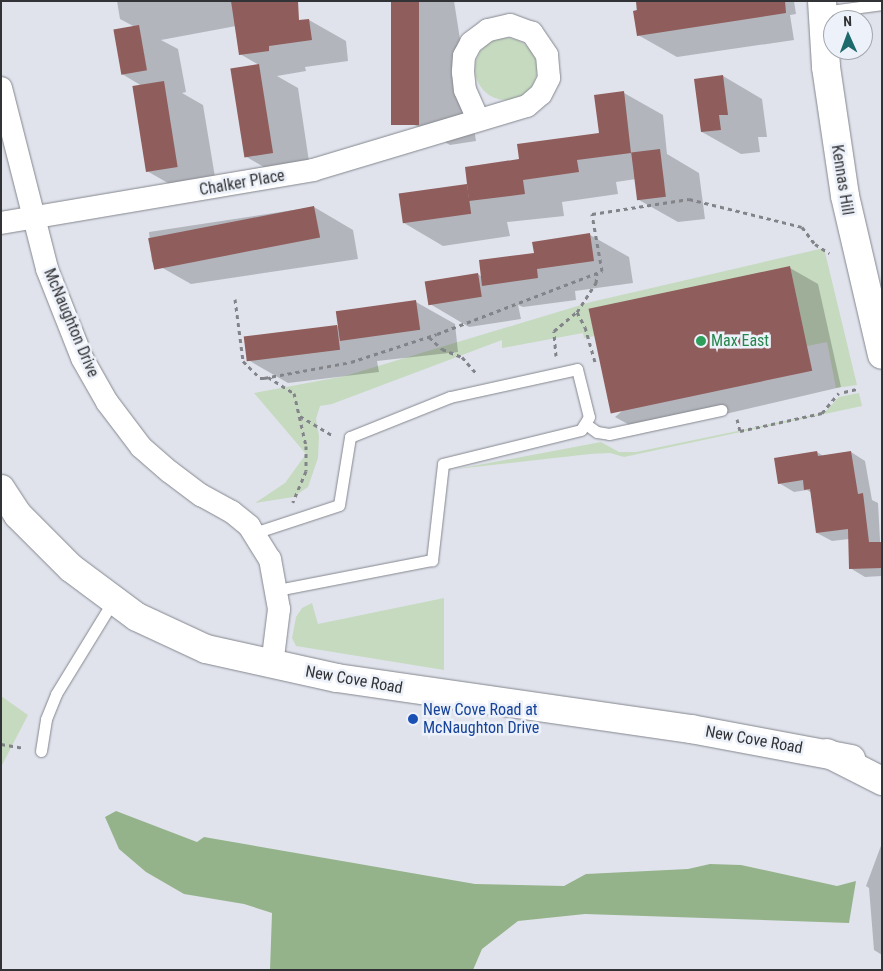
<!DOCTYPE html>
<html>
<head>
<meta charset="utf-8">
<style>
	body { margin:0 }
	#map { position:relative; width:883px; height:971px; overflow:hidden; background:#e0e3ec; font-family:"Roboto Condensed",sans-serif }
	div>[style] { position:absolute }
	.green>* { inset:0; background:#c6dac0 }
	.round { border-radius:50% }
	.forest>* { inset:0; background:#94b38a }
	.shadow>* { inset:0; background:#0003 }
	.building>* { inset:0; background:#8f5d5b; transform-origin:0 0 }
	.path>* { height:3px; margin-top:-1.5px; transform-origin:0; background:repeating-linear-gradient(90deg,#828489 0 4px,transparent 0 8px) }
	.roads { filter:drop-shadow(0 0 1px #84878e) drop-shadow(0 0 1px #84878e) }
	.lane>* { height:11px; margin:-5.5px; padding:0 5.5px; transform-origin:5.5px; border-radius:5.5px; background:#fff }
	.street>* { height:22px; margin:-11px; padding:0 11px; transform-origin:11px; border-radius:11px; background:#fff }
	.secondary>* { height:28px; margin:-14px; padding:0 14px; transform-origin:14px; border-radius:14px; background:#fff }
	.primary>* { height:28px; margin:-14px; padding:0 14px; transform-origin:14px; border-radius:14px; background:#fff }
	.dots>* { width:14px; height:14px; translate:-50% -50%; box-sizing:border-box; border:2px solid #edf1f9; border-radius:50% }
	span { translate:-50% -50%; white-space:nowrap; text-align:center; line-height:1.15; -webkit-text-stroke:5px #edf1f9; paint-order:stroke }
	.street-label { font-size:16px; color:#323336 }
	.leisure-label { font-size:16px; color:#27864d }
	.left { translate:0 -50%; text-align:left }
	.transit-label { font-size:16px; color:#164399 }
	.frame { position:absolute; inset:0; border:2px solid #323336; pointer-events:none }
	.north { position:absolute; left:823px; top:10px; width:50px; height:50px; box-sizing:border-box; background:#edf1f9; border:1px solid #a2a5ab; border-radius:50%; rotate:358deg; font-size:14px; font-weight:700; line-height:20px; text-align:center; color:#323336 }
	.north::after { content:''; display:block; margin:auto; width:18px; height:22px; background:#1d6a6c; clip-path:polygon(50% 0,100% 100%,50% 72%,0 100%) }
</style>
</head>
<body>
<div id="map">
	<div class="green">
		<div class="round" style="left:475px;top:38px;width:62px;height:62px"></div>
		<div style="clip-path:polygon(824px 248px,857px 385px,836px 388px,827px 342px,807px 346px,790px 266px,589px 312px,595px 336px,584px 338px,583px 333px,502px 348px,502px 340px,332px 404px,320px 406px,316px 419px,319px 436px,318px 458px,308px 487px,293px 497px,255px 503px,285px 483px,306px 454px,254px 393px,345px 376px,591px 302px)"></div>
		<div style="clip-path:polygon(859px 393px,862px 406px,624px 457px,610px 453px,590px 454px,457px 469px,601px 442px,619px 452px,636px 452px,824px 413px,839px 397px)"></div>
		<div style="clip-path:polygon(444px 598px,444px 670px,296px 646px,292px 638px,296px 617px,302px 608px,312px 603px,318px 624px)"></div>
		<div style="clip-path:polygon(1px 696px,28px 715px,1px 767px)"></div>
	</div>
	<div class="forest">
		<div style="clip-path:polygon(116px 811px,197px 842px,204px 837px,475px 884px,564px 886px,586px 874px,688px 869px,710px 864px,741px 865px,837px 886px,856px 881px,849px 923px,585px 914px,518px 921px,482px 949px,473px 970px,270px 970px,272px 913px,244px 904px,184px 894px,146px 872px,119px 849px,105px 817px)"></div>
	</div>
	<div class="shadow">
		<div style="clip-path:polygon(117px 1px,288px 1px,292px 22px,309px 20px,346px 41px,348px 61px,305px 67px,306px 71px,277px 76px,298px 88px,311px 175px,284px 179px,245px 156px,259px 65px,240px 54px,236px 26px,161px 40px,178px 49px,186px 92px,182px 93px,203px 105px,217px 189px,187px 194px,147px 171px,142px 86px,122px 74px,135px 27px,120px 19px)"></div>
		<div style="clip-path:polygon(392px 1px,454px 1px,476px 141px,450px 145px,411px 123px)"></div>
		<div style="clip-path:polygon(636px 1px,794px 1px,796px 14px,790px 15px,794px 40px,677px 57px,638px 35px)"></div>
		<div style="clip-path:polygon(723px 76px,762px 99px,767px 137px,758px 137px,760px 152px,741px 154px,702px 132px)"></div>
		<div style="clip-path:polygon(624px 93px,663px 115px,667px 154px,699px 173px,705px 219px,678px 222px,639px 200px,636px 179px,616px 182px,618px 194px,562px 202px,564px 216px,507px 222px,510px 236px,443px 246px,404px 223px,466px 185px,521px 160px,600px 134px)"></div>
		<div style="clip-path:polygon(314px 207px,353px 230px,358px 259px,191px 284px,152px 262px,149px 232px)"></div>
		<div style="clip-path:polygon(590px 235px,629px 257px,633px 283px,575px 291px,576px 300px,523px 307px,518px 305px,521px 319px,469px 327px,430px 304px,478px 274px,482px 277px)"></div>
		<div style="clip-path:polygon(790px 268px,818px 284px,841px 387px,644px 433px,615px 417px)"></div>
		<div style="clip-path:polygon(416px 302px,455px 324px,458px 352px,377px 361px,379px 372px,288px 383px,248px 360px,337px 326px)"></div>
		<div style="clip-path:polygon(817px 452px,825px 457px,851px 452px,865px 461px,872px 500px,878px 503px,882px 576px,865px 577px,850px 568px,849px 539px,832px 541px,817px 533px,812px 493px,807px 490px,794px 492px,779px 483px)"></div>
		<div style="clip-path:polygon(882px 843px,882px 955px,874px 950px,869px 888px,866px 886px)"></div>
	</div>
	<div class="building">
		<div style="clip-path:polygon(231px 1px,298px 1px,299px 20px,309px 19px,312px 40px,269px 46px,269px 51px,239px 55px)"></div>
		<div style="left:391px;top:1px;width:28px;height:124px"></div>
		<div style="clip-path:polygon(636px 1px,785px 1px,786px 13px,637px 36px,633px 11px,637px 10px)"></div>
		<div style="left:139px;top:25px;width:46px;height:26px;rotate:80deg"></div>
		<div style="left:259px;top:64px;width:90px;height:29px;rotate:81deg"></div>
		<div style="clip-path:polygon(723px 75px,728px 115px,719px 115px,721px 130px,701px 132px,694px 79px)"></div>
		<div style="left:164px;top:81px;width:87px;height:32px;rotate:81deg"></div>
		<div style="clip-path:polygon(624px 91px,631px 153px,577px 160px,579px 172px,523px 180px,525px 194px,469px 201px,465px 167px,519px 159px,517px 144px,599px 133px,594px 95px)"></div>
		<div style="left:660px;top:149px;width:48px;height:29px;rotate:83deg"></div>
		<div style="left:467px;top:184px;width:30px;height:69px;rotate:82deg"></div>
		<div style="left:314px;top:206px;width:32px;height:169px;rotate:79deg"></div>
		<div style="clip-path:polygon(590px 233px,594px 261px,537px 269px,538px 278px,482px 286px,479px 260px,534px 253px,532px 242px)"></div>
		<div style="left:790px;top:266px;width:107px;height:206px;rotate:78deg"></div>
		<div style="left:478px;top:273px;width:24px;height:54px;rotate:81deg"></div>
		<div style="left:416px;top:300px;width:30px;height:81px;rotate:82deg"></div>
		<div style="left:337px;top:325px;width:25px;height:94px;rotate:83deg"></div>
		<div style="clip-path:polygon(817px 451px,818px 456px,851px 451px,858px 494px,863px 493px,869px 542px,881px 542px,882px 568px,849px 569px,848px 529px,816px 533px,810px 489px,804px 490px,803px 480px,778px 484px,774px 458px)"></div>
	</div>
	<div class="path">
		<div style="left:235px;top:299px;width:63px;rotate:82.6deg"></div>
		<div style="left:243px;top:361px;width:24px;rotate:45deg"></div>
		<div style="left:260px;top:378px;width:4px"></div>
		<div style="left:264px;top:378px;width:88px;rotate:-10.4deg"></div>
		<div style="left:351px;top:362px;width:90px;rotate:-18deg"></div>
		<div style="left:437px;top:334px;width:177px;rotate:-20.9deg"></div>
		<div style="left:602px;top:271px;width:58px;rotate:-100deg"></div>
		<div style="left:592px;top:214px;width:98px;rotate:-8.8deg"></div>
		<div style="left:689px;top:199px;width:116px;rotate:13.9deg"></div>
		<div style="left:802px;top:227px;width:21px;rotate:53deg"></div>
		<div style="left:815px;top:244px;width:17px;rotate:33deg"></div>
		<div style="left:577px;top:312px;width:17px;rotate:62deg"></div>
		<div style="left:585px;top:327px;width:36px;rotate:74deg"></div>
		<div style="left:429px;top:337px;width:18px;rotate:43deg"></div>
		<div style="left:442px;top:349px;width:22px;rotate:22deg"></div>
		<div style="left:462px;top:357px;width:23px;rotate:49deg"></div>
		<div style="left:556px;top:356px;width:25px;rotate:-95deg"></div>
		<div style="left:554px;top:331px;width:30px;rotate:-40deg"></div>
		<div style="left:577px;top:312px;width:35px;rotate:-57deg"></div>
		<div style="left:596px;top:283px;width:9px;rotate:-84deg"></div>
		<div style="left:268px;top:377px;width:31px;rotate:32deg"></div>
		<div style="left:294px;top:393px;width:54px;rotate:77.2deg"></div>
		<div style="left:306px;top:446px;width:25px;rotate:90deg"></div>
		<div style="left:306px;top:471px;width:34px;rotate:113deg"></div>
		<div style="left:844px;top:392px;width:13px;rotate:-13deg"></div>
		<div style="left:300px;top:416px;width:39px;rotate:31deg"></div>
		<div style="left:737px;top:419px;width:12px;rotate:76deg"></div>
		<div style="left:740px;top:431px;width:84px;rotate:-12.4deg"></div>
		<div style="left:822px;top:413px;width:26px;rotate:-50deg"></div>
		<div style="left:1px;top:744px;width:22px;rotate:10deg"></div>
	</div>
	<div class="roads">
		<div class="lane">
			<div style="left:823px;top:12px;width:60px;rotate:-7.7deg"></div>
			<div style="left:587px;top:425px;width:12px;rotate:35deg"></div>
			<div style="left:597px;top:432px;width:12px;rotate:9deg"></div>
			<div style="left:609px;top:434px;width:115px;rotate:-12.1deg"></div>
			<div style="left:254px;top:533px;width:89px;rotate:-18.2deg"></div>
			<div style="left:339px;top:505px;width:69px;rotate:-80.8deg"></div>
			<div style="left:350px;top:437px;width:108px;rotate:-21.8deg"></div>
			<div style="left:450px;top:397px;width:130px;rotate:-12.4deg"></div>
			<div style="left:577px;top:369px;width:49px;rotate:76deg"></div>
			<div style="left:589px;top:417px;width:15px;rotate:122deg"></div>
			<div style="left:581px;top:430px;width:142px;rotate:166.2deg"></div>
			<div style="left:443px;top:464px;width:97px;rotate:96.5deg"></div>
			<div style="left:432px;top:560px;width:158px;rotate:169deg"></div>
			<div style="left:41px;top:751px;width:32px;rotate:-81deg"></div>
			<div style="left:46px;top:719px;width:27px;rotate:-68deg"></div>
			<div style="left:56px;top:694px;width:109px;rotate:-58.5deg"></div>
		</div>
		<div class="street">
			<div style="left:1px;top:88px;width:187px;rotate:75.7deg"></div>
			<div style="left:47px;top:269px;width:96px;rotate:68.5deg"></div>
			<div style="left:82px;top:358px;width:51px;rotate:60.4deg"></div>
			<div style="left:107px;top:402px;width:56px;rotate:52.9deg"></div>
			<div style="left:141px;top:447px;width:38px;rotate:41deg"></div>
			<div style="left:170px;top:472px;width:39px;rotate:37deg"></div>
			<div style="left:201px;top:495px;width:35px;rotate:29deg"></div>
			<div style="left:232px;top:512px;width:22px;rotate:39deg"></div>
			<div style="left:249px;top:526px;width:39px;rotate:58deg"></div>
			<div style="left:270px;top:559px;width:51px;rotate:79.8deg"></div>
			<div style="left:279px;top:609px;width:56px;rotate:97.1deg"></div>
			<div style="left:1px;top:223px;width:316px;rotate:-9.6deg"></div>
			<div style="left:313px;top:170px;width:223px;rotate:-16.7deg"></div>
			<div style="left:527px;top:106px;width:18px;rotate:-41deg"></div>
			<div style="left:541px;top:94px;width:18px;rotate:-63deg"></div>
			<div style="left:549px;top:78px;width:23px;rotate:-95deg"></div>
			<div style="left:547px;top:55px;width:27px;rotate:-124deg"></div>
			<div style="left:532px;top:33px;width:23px;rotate:-160deg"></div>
			<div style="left:510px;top:25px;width:23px;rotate:167deg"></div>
			<div style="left:488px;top:30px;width:21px;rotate:143deg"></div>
			<div style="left:471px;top:43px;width:15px;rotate:118deg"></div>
			<div style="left:464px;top:56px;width:16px;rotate:94deg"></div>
			<div style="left:463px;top:72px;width:18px;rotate:84deg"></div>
			<div style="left:465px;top:90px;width:32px;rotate:66deg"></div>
		</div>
		<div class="secondary">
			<div style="left:1px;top:489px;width:31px;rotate:57deg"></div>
			<div style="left:18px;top:515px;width:75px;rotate:45deg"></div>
			<div style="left:71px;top:568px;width:82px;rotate:36.6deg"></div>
			<div style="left:137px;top:617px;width:76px;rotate:24.9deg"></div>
			<div style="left:206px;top:649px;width:134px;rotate:12.5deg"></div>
			<div style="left:337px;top:678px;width:358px;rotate:8.2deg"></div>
			<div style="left:691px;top:729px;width:163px;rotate:10.6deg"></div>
		</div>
		<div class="primary">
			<div style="left:822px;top:1px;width:66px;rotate:86.5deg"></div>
			<div style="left:826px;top:67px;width:130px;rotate:81.6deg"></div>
			<div style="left:845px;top:196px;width:163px;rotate:76.9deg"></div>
			<div style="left:827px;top:753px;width:62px;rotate:27deg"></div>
		</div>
	</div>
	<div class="dots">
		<div style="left:701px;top:341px;background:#2e9e5b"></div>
		<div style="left:413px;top:719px;background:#1a4fb4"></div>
	</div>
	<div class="street-label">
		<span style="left:842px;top:180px;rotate:81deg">Kennas Hill</span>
		<span style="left:242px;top:183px;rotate:-10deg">Chalker Place</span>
		<span style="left:71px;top:323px;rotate:67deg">McNaughton Drive</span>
		<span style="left:354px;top:680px;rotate:10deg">New Cove Road</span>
		<span style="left:754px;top:740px;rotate:10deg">New Cove Road</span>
	</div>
	<div class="leisure-label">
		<span class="left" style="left:711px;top:341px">Max East</span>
	</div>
	<div class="transit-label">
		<span class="left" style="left:423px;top:719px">New Cove Road at<br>McNaughton Drive</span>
	</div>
	<div class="frame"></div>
	<div class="north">N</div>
</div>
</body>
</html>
